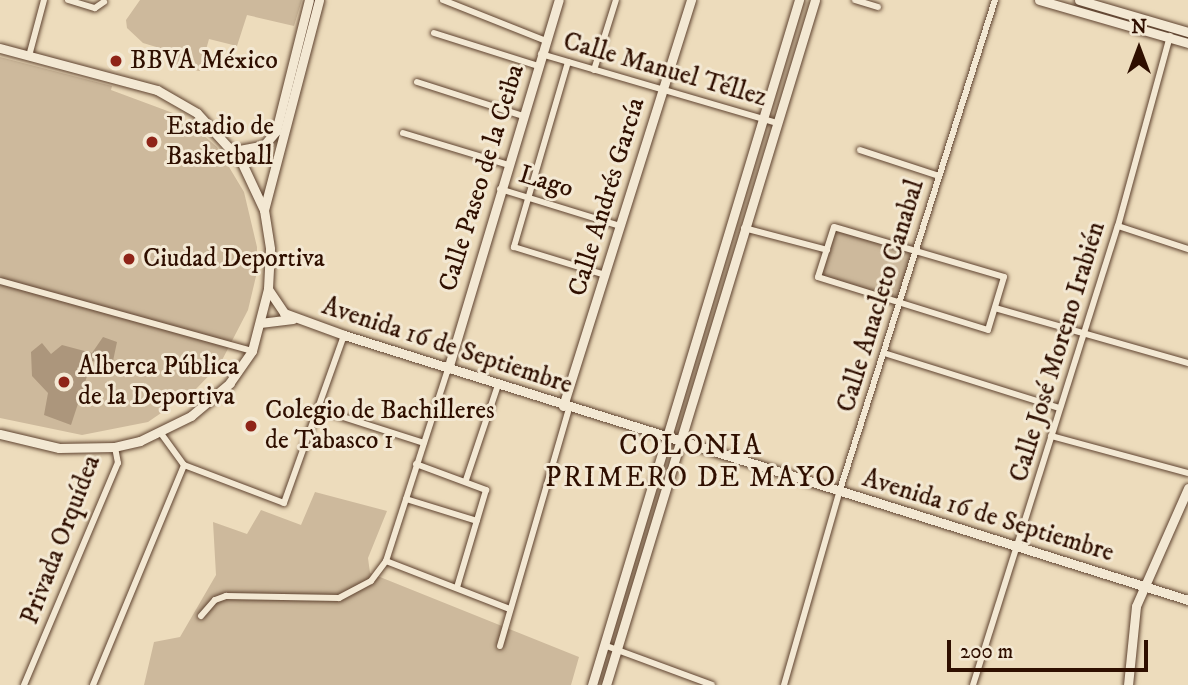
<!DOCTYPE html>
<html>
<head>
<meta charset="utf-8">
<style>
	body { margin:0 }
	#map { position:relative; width:1188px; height:685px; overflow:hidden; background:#eddcbc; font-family:"IM FELL DW Pica",serif }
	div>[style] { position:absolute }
	.green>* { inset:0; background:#cdb99c; transform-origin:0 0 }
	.water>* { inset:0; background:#ac967c }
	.roads { filter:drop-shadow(0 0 2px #5e422f) drop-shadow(0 0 2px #5e422f) }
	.street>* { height:6px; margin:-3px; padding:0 3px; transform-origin:3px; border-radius:3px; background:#f3e8d3 }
	.secondary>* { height:9px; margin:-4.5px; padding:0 4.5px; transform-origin:4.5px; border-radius:4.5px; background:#f3e8d3 }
	.dots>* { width:19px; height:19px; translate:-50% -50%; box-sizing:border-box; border:4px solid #f3e8d3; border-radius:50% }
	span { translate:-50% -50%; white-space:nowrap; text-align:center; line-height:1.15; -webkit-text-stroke:6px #f3e8d3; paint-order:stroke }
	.poi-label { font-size:26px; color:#2f0f00 }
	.left { translate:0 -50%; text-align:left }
	.street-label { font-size:26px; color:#2f0f00 }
	.neighbourhood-label { font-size:28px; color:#2f0f00; letter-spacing:2px }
	.north { position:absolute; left:1104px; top:14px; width:70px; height:70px; -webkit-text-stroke:5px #f3e8d3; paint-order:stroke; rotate:0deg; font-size:19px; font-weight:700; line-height:28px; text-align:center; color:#2f0f00 }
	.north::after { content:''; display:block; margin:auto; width:24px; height:32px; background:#2f0f00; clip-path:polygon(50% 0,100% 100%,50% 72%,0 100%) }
	.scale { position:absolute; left:947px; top:640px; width:201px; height:32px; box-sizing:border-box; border:4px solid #2f0f00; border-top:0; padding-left:9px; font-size:21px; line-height:24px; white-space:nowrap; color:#2f0f00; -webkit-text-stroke:5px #f3e8d3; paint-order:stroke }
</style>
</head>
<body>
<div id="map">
	<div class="green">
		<div style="clip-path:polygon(140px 0,302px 0,294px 26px,247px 15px,237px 46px,209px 39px,200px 71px,169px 66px,173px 52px,143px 43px,127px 28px,126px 20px)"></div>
		<div style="clip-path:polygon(0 57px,112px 86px,111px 90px,181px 116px,217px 147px,244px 192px,257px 247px,257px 272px,248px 310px,220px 364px,196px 389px,148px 422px,82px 435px,0 418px)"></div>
		<div style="left:834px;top:227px;width:87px;height:52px;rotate:17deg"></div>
		<div style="clip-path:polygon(315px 492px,387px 511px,368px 558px,370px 573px,579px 657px,571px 685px,144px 685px,154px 642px,180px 637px,216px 575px,213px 522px,247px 534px,261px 510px,301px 525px)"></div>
	</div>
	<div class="water">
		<div style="clip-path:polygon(103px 337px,117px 342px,113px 361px,108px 366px,92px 361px,71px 425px,44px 415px,48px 393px,32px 376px,31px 352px,42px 343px,51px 354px,62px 345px,92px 353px)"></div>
	</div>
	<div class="roads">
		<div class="street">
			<div style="left:68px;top:0;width:28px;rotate:17deg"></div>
			<div style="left:95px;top:8px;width:11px;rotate:-34deg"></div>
			<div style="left:443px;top:0;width:111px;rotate:21.7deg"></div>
			<div style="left:855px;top:0;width:24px;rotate:17deg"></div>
			<div style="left:434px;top:33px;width:109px;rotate:17.6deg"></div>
			<div style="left:541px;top:54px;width:246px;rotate:16.3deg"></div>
			<div style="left:29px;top:56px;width:58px;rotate:-75deg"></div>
			<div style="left:568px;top:62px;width:193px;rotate:106.3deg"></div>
			<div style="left:514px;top:247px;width:95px;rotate:17.1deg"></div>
			<div style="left:594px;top:70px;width:73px;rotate:-72.6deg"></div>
			<div style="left:417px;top:82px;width:111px;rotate:17.8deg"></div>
			<div style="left:403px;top:133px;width:110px;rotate:16.9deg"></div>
			<div style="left:860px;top:150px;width:83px;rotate:18.2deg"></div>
			<div style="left:500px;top:189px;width:126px;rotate:17.1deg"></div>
			<div style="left:1118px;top:226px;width:74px;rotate:18.2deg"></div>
			<div style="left:834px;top:227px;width:177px;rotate:16.4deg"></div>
			<div style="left:1004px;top:277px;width:55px;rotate:106.8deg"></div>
			<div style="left:988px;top:330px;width:178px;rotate:-162.7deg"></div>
			<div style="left:818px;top:277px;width:52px;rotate:-72.3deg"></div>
			<div style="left:744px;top:228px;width:86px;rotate:14.8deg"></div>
			<div style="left:0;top:281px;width:262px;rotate:15.5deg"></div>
			<div style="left:995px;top:308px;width:201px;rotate:15.9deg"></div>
			<div style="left:884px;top:353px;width:184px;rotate:17.4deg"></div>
			<div style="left:318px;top:409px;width:111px;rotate:17.8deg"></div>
			<div style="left:160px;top:432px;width:41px;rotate:54deg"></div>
			<div style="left:1051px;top:436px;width:142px;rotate:15.1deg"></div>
			<div style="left:416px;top:464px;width:75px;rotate:20.4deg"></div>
			<div style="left:486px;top:490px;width:101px;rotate:106.6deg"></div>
			<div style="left:184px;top:465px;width:107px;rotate:20.8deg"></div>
			<div style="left:284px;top:503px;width:178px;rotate:-70.3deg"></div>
			<div style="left:466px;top:480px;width:100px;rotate:-71.4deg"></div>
			<div style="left:406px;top:499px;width:74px;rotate:17.2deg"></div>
			<div style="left:386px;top:561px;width:133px;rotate:21.2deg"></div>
			<div style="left:201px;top:616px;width:21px;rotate:-49deg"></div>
			<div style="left:215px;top:600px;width:12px;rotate:-20deg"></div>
			<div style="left:226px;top:596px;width:113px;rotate:1deg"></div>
			<div style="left:339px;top:598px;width:36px;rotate:-28deg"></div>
			<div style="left:371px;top:581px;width:25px;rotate:-53deg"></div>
			<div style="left:386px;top:561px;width:202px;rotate:-72.1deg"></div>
			<div style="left:604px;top:645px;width:115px;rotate:20.3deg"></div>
			<div style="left:500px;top:646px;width:248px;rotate:-73.8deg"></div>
			<div style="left:24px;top:685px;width:241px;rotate:-67.1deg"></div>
			<div style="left:118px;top:463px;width:16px;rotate:-101deg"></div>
			<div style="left:93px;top:685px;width:238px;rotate:-67.5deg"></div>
			<div style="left:784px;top:685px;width:200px;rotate:-74deg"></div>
			<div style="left:839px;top:493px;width:517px;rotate:-72.44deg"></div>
			<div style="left:973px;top:685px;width:481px;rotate:-72.5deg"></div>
			<div style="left:1118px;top:226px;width:197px;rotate:-74.7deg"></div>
		</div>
		<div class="secondary">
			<div style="left:1039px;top:0;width:155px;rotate:16.1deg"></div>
			<div style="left:1079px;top:0;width:114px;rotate:16.4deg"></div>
			<div style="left:0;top:48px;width:163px;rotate:15deg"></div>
			<div style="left:157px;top:90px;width:46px;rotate:29.9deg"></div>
			<div style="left:197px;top:113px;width:65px;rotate:47.5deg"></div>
			<div style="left:241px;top:161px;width:54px;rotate:64.9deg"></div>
			<div style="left:264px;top:210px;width:39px;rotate:81deg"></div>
			<div style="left:270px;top:249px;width:40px;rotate:92.9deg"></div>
			<div style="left:268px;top:289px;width:64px;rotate:104.5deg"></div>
			<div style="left:252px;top:351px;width:39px;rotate:125deg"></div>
			<div style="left:230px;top:383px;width:51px;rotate:139.8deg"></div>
			<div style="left:191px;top:416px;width:57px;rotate:153.9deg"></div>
			<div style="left:140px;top:441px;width:26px;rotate:167deg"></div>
			<div style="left:115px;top:447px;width:56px;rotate:179deg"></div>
			<div style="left:59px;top:448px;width:61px;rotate:-166.7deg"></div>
			<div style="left:234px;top:151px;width:31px;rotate:-11deg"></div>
			<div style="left:264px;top:145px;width:18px;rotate:-49deg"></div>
			<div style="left:276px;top:131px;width:135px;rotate:-75.9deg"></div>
			<div style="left:264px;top:210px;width:217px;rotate:-75.3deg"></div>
			<div style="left:268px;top:289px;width:29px;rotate:56deg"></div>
			<div style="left:284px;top:313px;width:64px;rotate:20.1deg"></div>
			<div style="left:344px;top:335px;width:885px;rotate:17.43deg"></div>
			<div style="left:260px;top:323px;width:33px;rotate:-7deg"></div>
			<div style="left:448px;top:369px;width:385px;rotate:-73.3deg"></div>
			<div style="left:563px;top:406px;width:426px;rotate:-72.5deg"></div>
			<div style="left:592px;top:685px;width:716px;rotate:-73.19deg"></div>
			<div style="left:606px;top:685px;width:716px;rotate:-73.03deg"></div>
			<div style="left:1128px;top:685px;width:79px;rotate:-84.2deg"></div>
			<div style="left:1136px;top:606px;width:129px;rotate:-66.2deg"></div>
		</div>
	</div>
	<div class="dots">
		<div style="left:116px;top:61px;background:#8f2418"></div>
		<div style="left:152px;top:142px;background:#8f2418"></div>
		<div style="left:129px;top:259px;background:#8f2418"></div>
		<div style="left:64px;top:382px;background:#8f2418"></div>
		<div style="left:251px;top:426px;background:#8f2418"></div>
	</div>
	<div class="poi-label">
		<span class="left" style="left:130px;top:61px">BBVA México</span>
		<span class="left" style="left:166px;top:142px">Estadio de<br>Basketball</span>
		<span class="left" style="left:143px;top:259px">Ciudad Deportiva</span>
		<span class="left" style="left:78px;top:382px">Alberca Pública<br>de la Deportiva</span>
		<span class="left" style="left:265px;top:426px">Colegio de Bachilleres<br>de Tabasco 1</span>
	</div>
	<div class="street-label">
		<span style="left:665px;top:70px;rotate:16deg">Calle Manuel Téllez</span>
		<span style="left:482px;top:178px;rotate:-73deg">Calle Paseo de la Ceiba</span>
		<span style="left:546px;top:182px;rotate:17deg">Lago</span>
		<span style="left:607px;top:197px;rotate:-73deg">Calle Andrés García</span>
		<span style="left:881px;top:296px;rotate:-73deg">Calle Anacleto Canabal</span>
		<span style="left:447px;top:346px;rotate:18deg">Avenida 16 de Septiembre</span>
		<span style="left:1058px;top:352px;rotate:-73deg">Calle José Moreno Irabién</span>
		<span style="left:988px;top:516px;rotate:17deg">Avenida 16 de Septiembre</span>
		<span style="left:61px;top:540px;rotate:-69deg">Privada Orquídea</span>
	</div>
	<div class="neighbourhood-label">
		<span style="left:691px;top:462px">COLONIA<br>PRIMERO DE MAYO</span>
	</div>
	<div class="north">N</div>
	<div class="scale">200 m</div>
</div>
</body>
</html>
